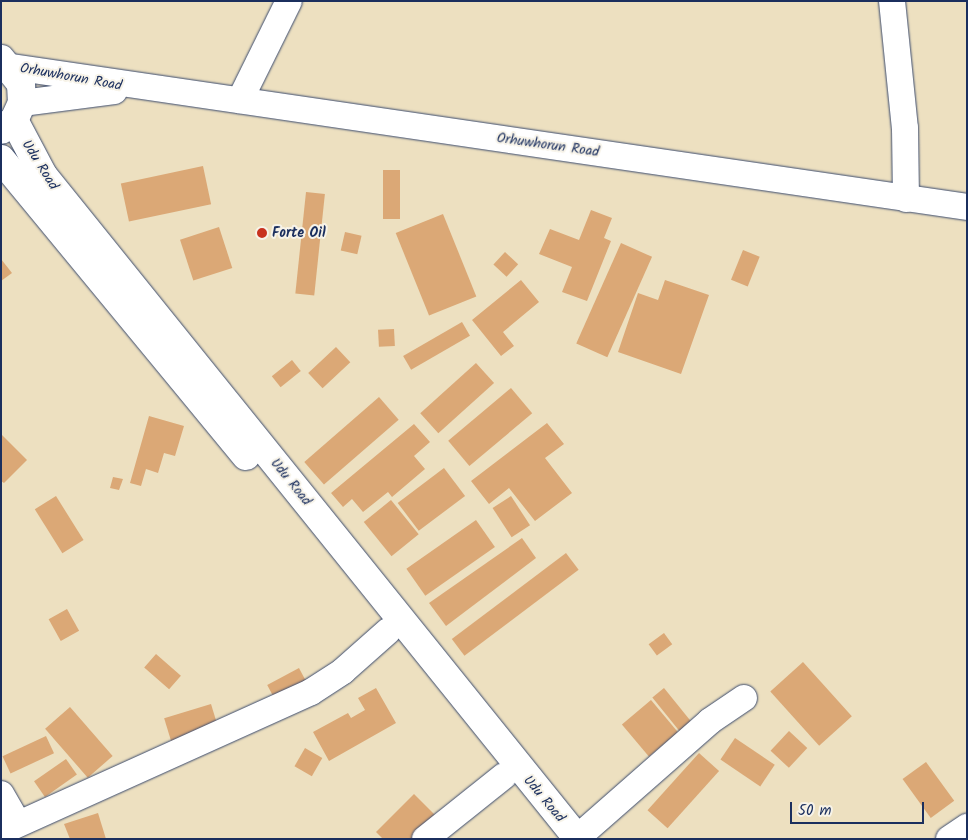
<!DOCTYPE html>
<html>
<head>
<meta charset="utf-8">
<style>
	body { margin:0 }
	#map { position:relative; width:968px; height:840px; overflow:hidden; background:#ede0c0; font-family:Kalam,sans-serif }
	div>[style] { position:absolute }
	.building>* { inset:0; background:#dba876; transform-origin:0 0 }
	.roads { filter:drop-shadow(0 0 1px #3a4a6d) drop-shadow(0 0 1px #3a4a6d) }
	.minor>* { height:26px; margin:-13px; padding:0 13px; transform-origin:13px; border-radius:13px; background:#fff }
	.major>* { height:28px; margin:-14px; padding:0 14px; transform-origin:14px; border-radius:14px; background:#fff }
	.dots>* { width:14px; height:14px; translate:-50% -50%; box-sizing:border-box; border:2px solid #f7f3e8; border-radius:50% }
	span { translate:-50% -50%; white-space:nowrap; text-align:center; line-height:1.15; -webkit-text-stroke:4px #f7f3e8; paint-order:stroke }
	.street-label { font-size:14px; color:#1b2f5e }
	.poi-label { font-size:14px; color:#1b2f5e; font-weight:700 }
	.left { translate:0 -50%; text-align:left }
	.frame { position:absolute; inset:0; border:2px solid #1b2f5e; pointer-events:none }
	.scale { position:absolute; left:790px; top:802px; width:134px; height:22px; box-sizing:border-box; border:2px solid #1b2f5e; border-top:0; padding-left:6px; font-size:15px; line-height:18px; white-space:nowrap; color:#1b2f5e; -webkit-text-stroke:4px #f7f3e8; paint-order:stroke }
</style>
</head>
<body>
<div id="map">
	<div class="building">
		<div style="left:203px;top:166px;width:39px;height:84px;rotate:78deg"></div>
		<div style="left:383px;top:170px;width:17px;height:49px"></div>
		<div style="left:306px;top:192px;width:19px;height:102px;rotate:6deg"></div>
		<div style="clip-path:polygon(591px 210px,612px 218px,604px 238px,611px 241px,587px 301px,562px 292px,572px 267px,539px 254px,550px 229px,579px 240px)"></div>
		<div style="left:443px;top:214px;width:89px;height:51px;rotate:68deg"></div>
		<div style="left:219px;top:227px;width:43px;height:41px;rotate:72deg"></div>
		<div style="left:345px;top:232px;width:17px;height:19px;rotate:13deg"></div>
		<div style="left:621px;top:243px;width:34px;height:110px;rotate:24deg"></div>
		<div style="left:743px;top:250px;width:18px;height:32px;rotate:22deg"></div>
		<div style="left:505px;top:252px;width:18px;height:17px;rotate:43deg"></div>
		<div style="clip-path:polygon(1px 259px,12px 273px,1px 281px)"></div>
		<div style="clip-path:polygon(521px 280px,539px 302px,503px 332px,514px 346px,501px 356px,472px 320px)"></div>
		<div style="clip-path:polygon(665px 280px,709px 295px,681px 374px,618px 352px,638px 293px,658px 300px)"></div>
		<div style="left:462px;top:322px;width:16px;height:68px;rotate:60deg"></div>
		<div style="left:394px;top:329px;width:17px;height:16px;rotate:87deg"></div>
		<div style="left:336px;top:347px;width:21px;height:38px;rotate:47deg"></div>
		<div style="left:292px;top:360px;width:14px;height:26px;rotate:51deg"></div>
		<div style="left:476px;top:363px;width:27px;height:75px;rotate:48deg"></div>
		<div style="left:511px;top:388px;width:33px;height:82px;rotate:50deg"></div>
		<div style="left:379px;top:397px;width:30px;height:99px;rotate:49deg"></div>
		<div style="clip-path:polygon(149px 416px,184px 426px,175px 456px,164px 453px,158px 473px,146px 469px,141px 486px,130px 483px)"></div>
		<div style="clip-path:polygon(547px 423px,564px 444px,545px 458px,572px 493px,535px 521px,509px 488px,489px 504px,471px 481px)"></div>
		<div style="clip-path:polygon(414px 424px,430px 442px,414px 456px,425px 469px,392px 497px,388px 492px,363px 512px,352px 499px,343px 507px,331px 493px)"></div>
		<div style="clip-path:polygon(1px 434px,27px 460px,4px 483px,1px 481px)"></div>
		<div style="left:444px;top:468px;width:35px;height:58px;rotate:53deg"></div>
		<div style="clip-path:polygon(113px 477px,123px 479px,119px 490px,110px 488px)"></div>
		<div style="left:56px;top:496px;width:52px;height:25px;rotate:58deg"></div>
		<div style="left:511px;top:496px;width:35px;height:22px;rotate:57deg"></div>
		<div style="left:391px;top:500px;width:44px;height:35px;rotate:51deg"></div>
		<div style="left:476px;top:520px;width:33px;height:85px;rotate:55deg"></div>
		<div style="clip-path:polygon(522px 538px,536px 558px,446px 626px,429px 603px)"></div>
		<div style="left:566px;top:553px;width:21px;height:143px;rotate:53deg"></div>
		<div style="left:67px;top:609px;width:25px;height:21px;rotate:61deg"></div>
		<div style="left:664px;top:633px;width:14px;height:19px;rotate:54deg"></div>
		<div style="left:156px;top:654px;width:33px;height:18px;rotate:41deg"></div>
		<div style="left:803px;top:662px;width:73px;height:44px;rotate:48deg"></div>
		<div style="left:299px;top:668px;width:15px;height:36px;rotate:62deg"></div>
		<div style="clip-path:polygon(376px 688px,396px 723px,329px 761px,313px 732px,348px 713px,351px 718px,365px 710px,358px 698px)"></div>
		<div style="left:664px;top:688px;width:44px;height:15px;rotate:51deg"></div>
		<div style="left:651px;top:700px;width:42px;height:38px;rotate:50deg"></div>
		<div style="left:211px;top:704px;width:24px;height:49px;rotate:73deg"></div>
		<div style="left:70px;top:707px;width:65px;height:33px;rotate:49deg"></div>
		<div style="left:789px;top:731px;width:25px;height:27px;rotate:43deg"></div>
		<div style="left:46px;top:736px;width:19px;height:48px;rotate:65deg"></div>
		<div style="left:735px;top:738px;width:48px;height:26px;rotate:34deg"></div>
		<div style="left:305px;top:748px;width:20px;height:21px;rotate:30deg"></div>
		<div style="left:699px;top:753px;width:27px;height:77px;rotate:42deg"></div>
		<div style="left:66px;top:759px;width:19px;height:39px;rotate:55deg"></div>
		<div style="left:926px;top:762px;width:48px;height:29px;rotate:54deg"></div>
		<div style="clip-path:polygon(414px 794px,436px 816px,413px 839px,383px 839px,376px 832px)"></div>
		<div style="clip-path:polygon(98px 813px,106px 839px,70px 839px,64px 824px)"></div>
	</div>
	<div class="roads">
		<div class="minor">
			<div style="left:892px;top:1px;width:128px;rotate:84.2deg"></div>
			<div style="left:905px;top:128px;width:71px;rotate:89.2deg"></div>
			<div style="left:12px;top:67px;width:965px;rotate:8.34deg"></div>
			<div style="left:240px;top:100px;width:110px;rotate:-63.7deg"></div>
			<div style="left:22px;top:103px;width:93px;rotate:-7.4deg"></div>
			<div style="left:1px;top:794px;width:34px;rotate:60deg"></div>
			<div style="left:1px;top:832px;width:340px;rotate:-24.3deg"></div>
			<div style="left:311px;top:692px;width:38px;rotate:-33deg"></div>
			<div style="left:343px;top:671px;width:60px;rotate:-41.6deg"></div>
			<div style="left:577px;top:838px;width:177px;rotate:-41.3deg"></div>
			<div style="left:710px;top:721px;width:41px;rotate:-34.1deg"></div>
			<div style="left:425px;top:839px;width:101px;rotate:-38.6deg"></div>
			<div style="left:949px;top:839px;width:22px;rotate:-34deg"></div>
		</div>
		<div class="major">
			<div style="left:1px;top:59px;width:32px;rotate:51deg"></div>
			<div style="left:21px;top:84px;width:19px;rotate:87deg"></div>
			<div style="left:22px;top:103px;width:19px;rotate:115deg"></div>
			<div style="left:14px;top:120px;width:16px;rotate:142deg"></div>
			<div style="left:14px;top:120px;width:62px;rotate:62.2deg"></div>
			<div style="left:43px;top:175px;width:853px;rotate:51.14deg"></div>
			<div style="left:1px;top:159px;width:385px;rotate:50.5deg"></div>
		</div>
	</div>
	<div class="dots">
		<div style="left:262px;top:233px;background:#c8321e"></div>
	</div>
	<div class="street-label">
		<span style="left:71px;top:77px;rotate:10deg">Orhuwhorun Road</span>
		<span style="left:548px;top:145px;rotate:8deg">Orhuwhorun Road</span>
		<span style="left:40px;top:165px;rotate:58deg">Udu Road</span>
		<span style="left:291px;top:482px;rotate:51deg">Udu Road</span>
		<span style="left:544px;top:799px;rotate:50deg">Udu Road</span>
	</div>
	<div class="poi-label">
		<span class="left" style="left:272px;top:233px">Forte Oil</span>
	</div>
	<div class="frame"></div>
	<div class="scale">50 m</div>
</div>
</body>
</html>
